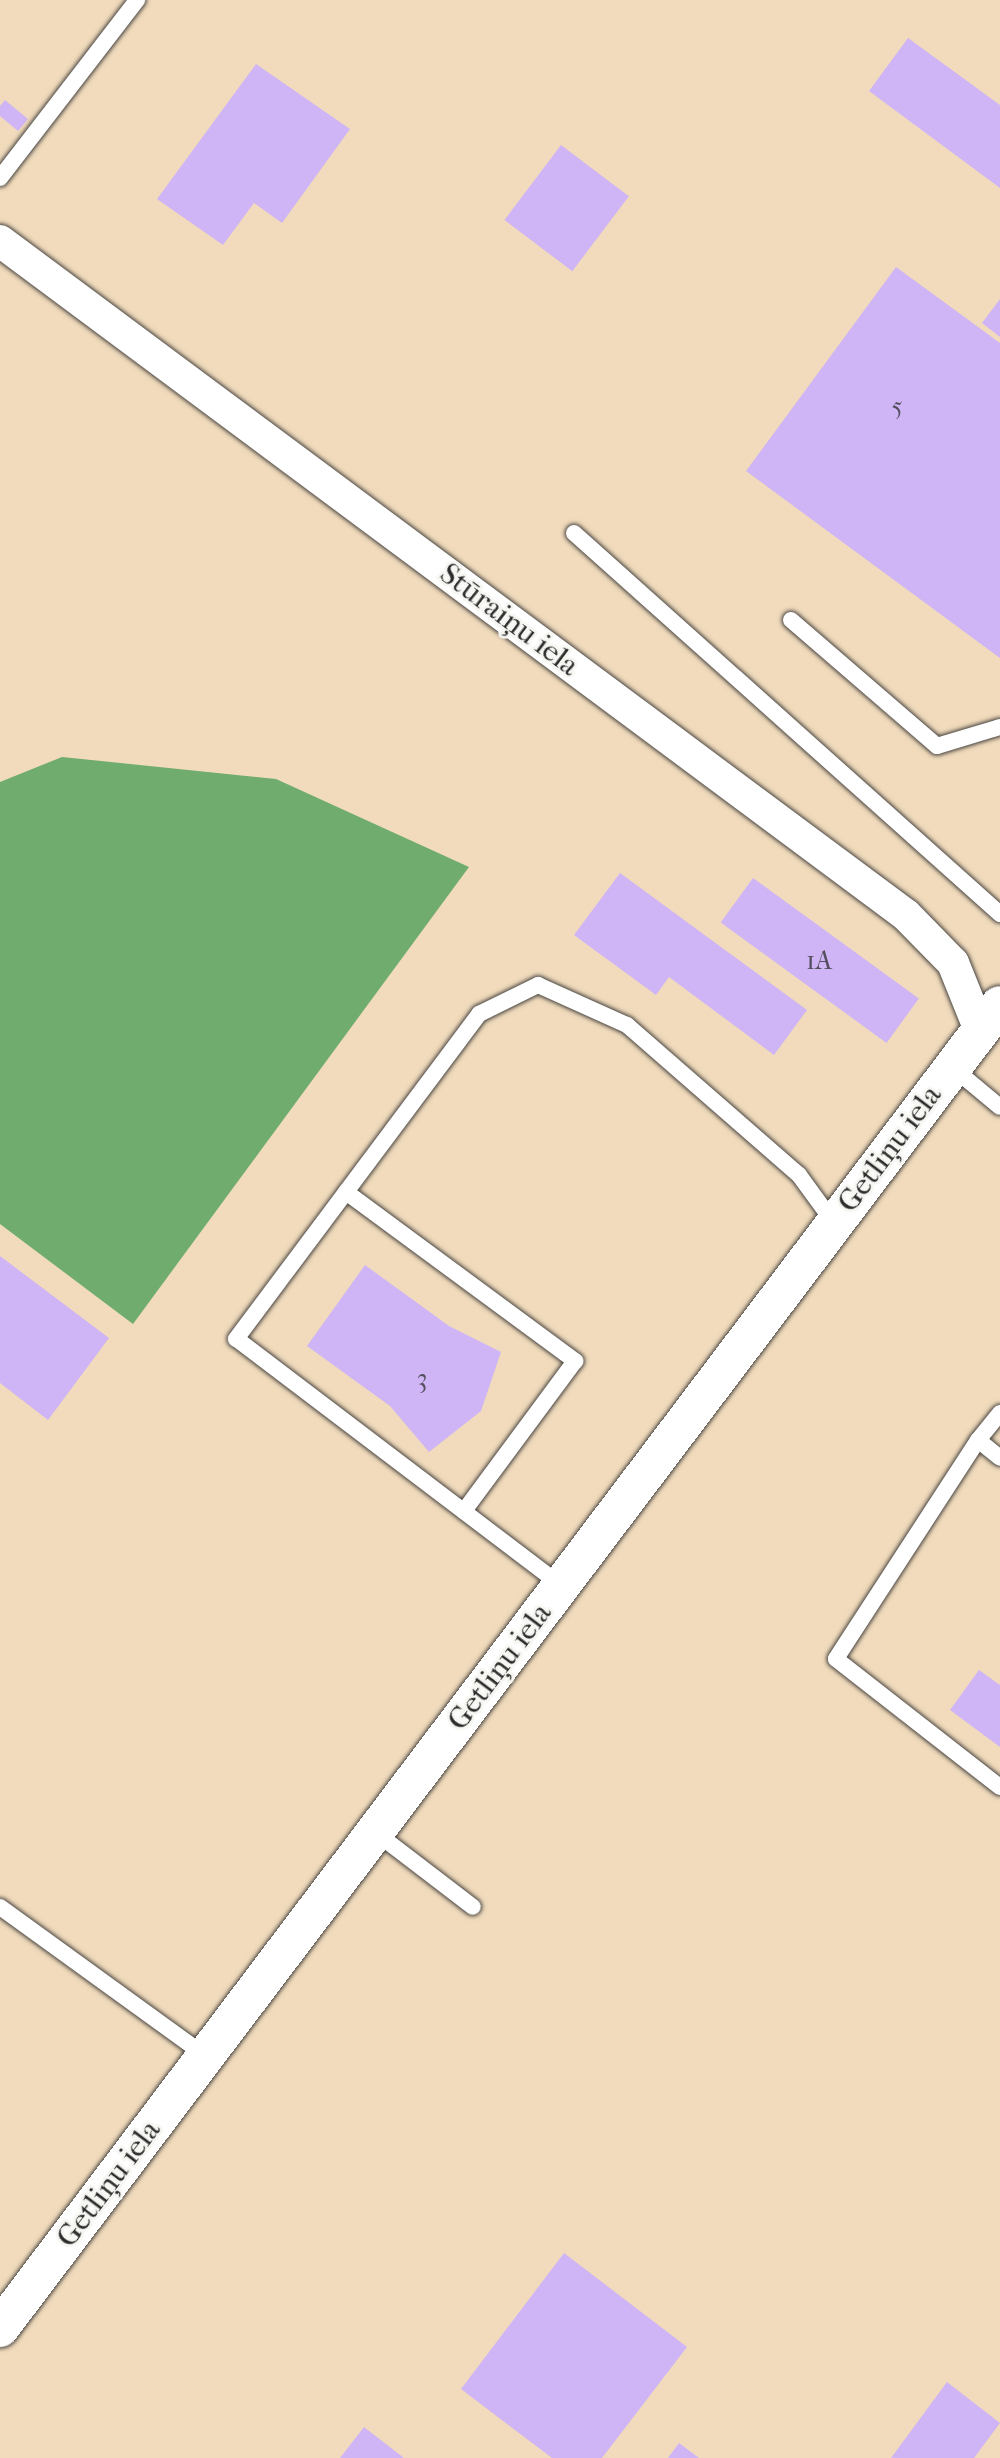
<!DOCTYPE html>
<html>
<head>
<meta charset="utf-8">
<style>
	body { margin:0 }
	#map { position:relative; width:1000px; height:2458px; overflow:hidden; background:#f1dbbc; font-family:"IM FELL French Canon",serif }
	div>[style] { position:absolute }
	.forest>* { inset:0; background:#6fac6e }
	.building>* { inset:0; background:#cfb5f5; transform-origin:0 0 }
	.roads { filter:drop-shadow(0 0 2px #494541) drop-shadow(0 0 2px #494541) }
	.service>* { height:16px; margin:-8px; padding:0 8px; transform-origin:8px; border-radius:8px; background:#fff }
	.minor>* { height:32px; margin:-16px; padding:0 16px; transform-origin:16px; border-radius:16px; background:#fff }
	.tertiary>* { height:38px; margin:-19px; padding:0 19px; transform-origin:19px; border-radius:19px; background:#fff }
	span { translate:-50% -50%; white-space:nowrap; text-align:center; line-height:1.15; -webkit-text-stroke:6px #f6f6f2; paint-order:stroke }
	.number-label { font-size:26px; color:#544e5e }
	.number-label span { -webkit-text-stroke-width:0 }
	.street-label { font-size:30px; color:#2b2b2b }
</style>
</head>
<body>
<div id="map">
	<div class="forest">
		<div style="clip-path:polygon(62px 757px,276px 779px,469px 867px,133px 1324px,0 1224px,0 782px)"></div>
	</div>
	<div class="building">
		<div style="clip-path:polygon(908px 38px,1000px 105px,1000px 188px,869px 91px)"></div>
		<div style="clip-path:polygon(256px 64px,350px 129px,282px 223px,254px 203px,223px 245px,157px 199px)"></div>
		<div style="clip-path:polygon(5px 100px,28px 119px,18px 131px,0 116px,0 106px)"></div>
		<div style="left:561px;top:145px;width:85px;height:94px;rotate:37deg"></div>
		<div style="clip-path:polygon(896px 267px,1000px 343px,1000px 658px,746px 471px)"></div>
		<div style="clip-path:polygon(1000px 299px,1000px 337px,982px 323px)"></div>
		<div style="clip-path:polygon(620px 873px,807px 1010px,774px 1055px,669px 977px,656px 995px,574px 935px)"></div>
		<div style="left:753px;top:878px;width:205px;height:55px;rotate:36deg"></div>
		<div style="clip-path:polygon(0 1256px,109px 1338px,48px 1420px,0 1383px)"></div>
		<div style="clip-path:polygon(365px 1265px,449px 1326px,501px 1352px,481px 1411px,429px 1452px,390px 1406px,307px 1346px)"></div>
		<div style="clip-path:polygon(979px 1670px,1000px 1685px,1000px 1747px,950px 1710px)"></div>
		<div style="clip-path:polygon(564px 2253px,687px 2347px,602px 2458px,552px 2458px,461px 2389px)"></div>
		<div style="clip-path:polygon(947px 2382px,1000px 2423px,974px 2458px,891px 2458px)"></div>
		<div style="clip-path:polygon(364px 2427px,404px 2458px,340px 2458px)"></div>
		<div style="clip-path:polygon(679px 2443px,699px 2458px,668px 2458px)"></div>
	</div>
	<div class="roads">
		<div class="service">
			<div style="left:0;top:178px;width:225px;rotate:-52.4deg"></div>
			<div style="left:574px;top:533px;width:572px;rotate:41.81deg"></div>
			<div style="left:791px;top:620px;width:193px;rotate:40.8deg"></div>
			<div style="left:937px;top:746px;width:66px;rotate:-16.8deg"></div>
			<div style="left:952px;top:1067px;width:62px;rotate:39.8deg"></div>
			<div style="left:346px;top:1192px;width:285px;rotate:36.4deg"></div>
			<div style="left:575px;top:1361px;width:187px;rotate:126.5deg"></div>
			<div style="left:1000px;top:1413px;width:35px;rotate:129deg"></div>
			<div style="left:978px;top:1440px;width:261px;rotate:123deg"></div>
			<div style="left:836px;top:1659px;width:208px;rotate:38deg"></div>
			<div style="left:978px;top:1440px;width:28px;rotate:39deg"></div>
			<div style="left:562px;top:1586px;width:409px;rotate:-142.8deg"></div>
			<div style="left:236px;top:1339px;width:406px;rotate:-53.2deg"></div>
			<div style="left:479px;top:1014px;width:66px;rotate:-26.2deg"></div>
			<div style="left:538px;top:985px;width:98px;rotate:24.2deg"></div>
			<div style="left:627px;top:1025px;width:228px;rotate:41.1deg"></div>
			<div style="left:799px;top:1175px;width:59px;rotate:53.9deg"></div>
			<div style="left:375px;top:1832px;width:123px;rotate:37.4deg"></div>
			<div style="left:0;top:1907px;width:254px;rotate:35.9deg"></div>
		</div>
		<div class="minor">
			<div style="left:0;top:241px;width:1129px;rotate:36.65deg"></div>
			<div style="left:906px;top:915px;width:67px;rotate:45.6deg"></div>
			<div style="left:953px;top:963px;width:72px;rotate:68.1deg"></div>
		</div>
		<div class="tertiary">
			<div style="left:0;top:2328px;width:1658px;rotate:-52.92deg"></div>
		</div>
	</div>
	<div class="number-label">
		<span style="left:897px;top:407px">5</span>
		<span style="left:819px;top:961px">1A</span>
		<span style="left:422px;top:1379px">3</span>
	</div>
	<div class="street-label">
		<span style="left:509px;top:620px;rotate:37deg">Stūraiņu iela</span>
		<span style="left:890px;top:1149px;rotate:-53deg">Getliņu iela</span>
		<span style="left:500px;top:1667px;rotate:-53deg">Getliņu iela</span>
		<span style="left:109px;top:2184px;rotate:-53deg">Getliņu iela</span>
	</div>
</div>
</body>
</html>
